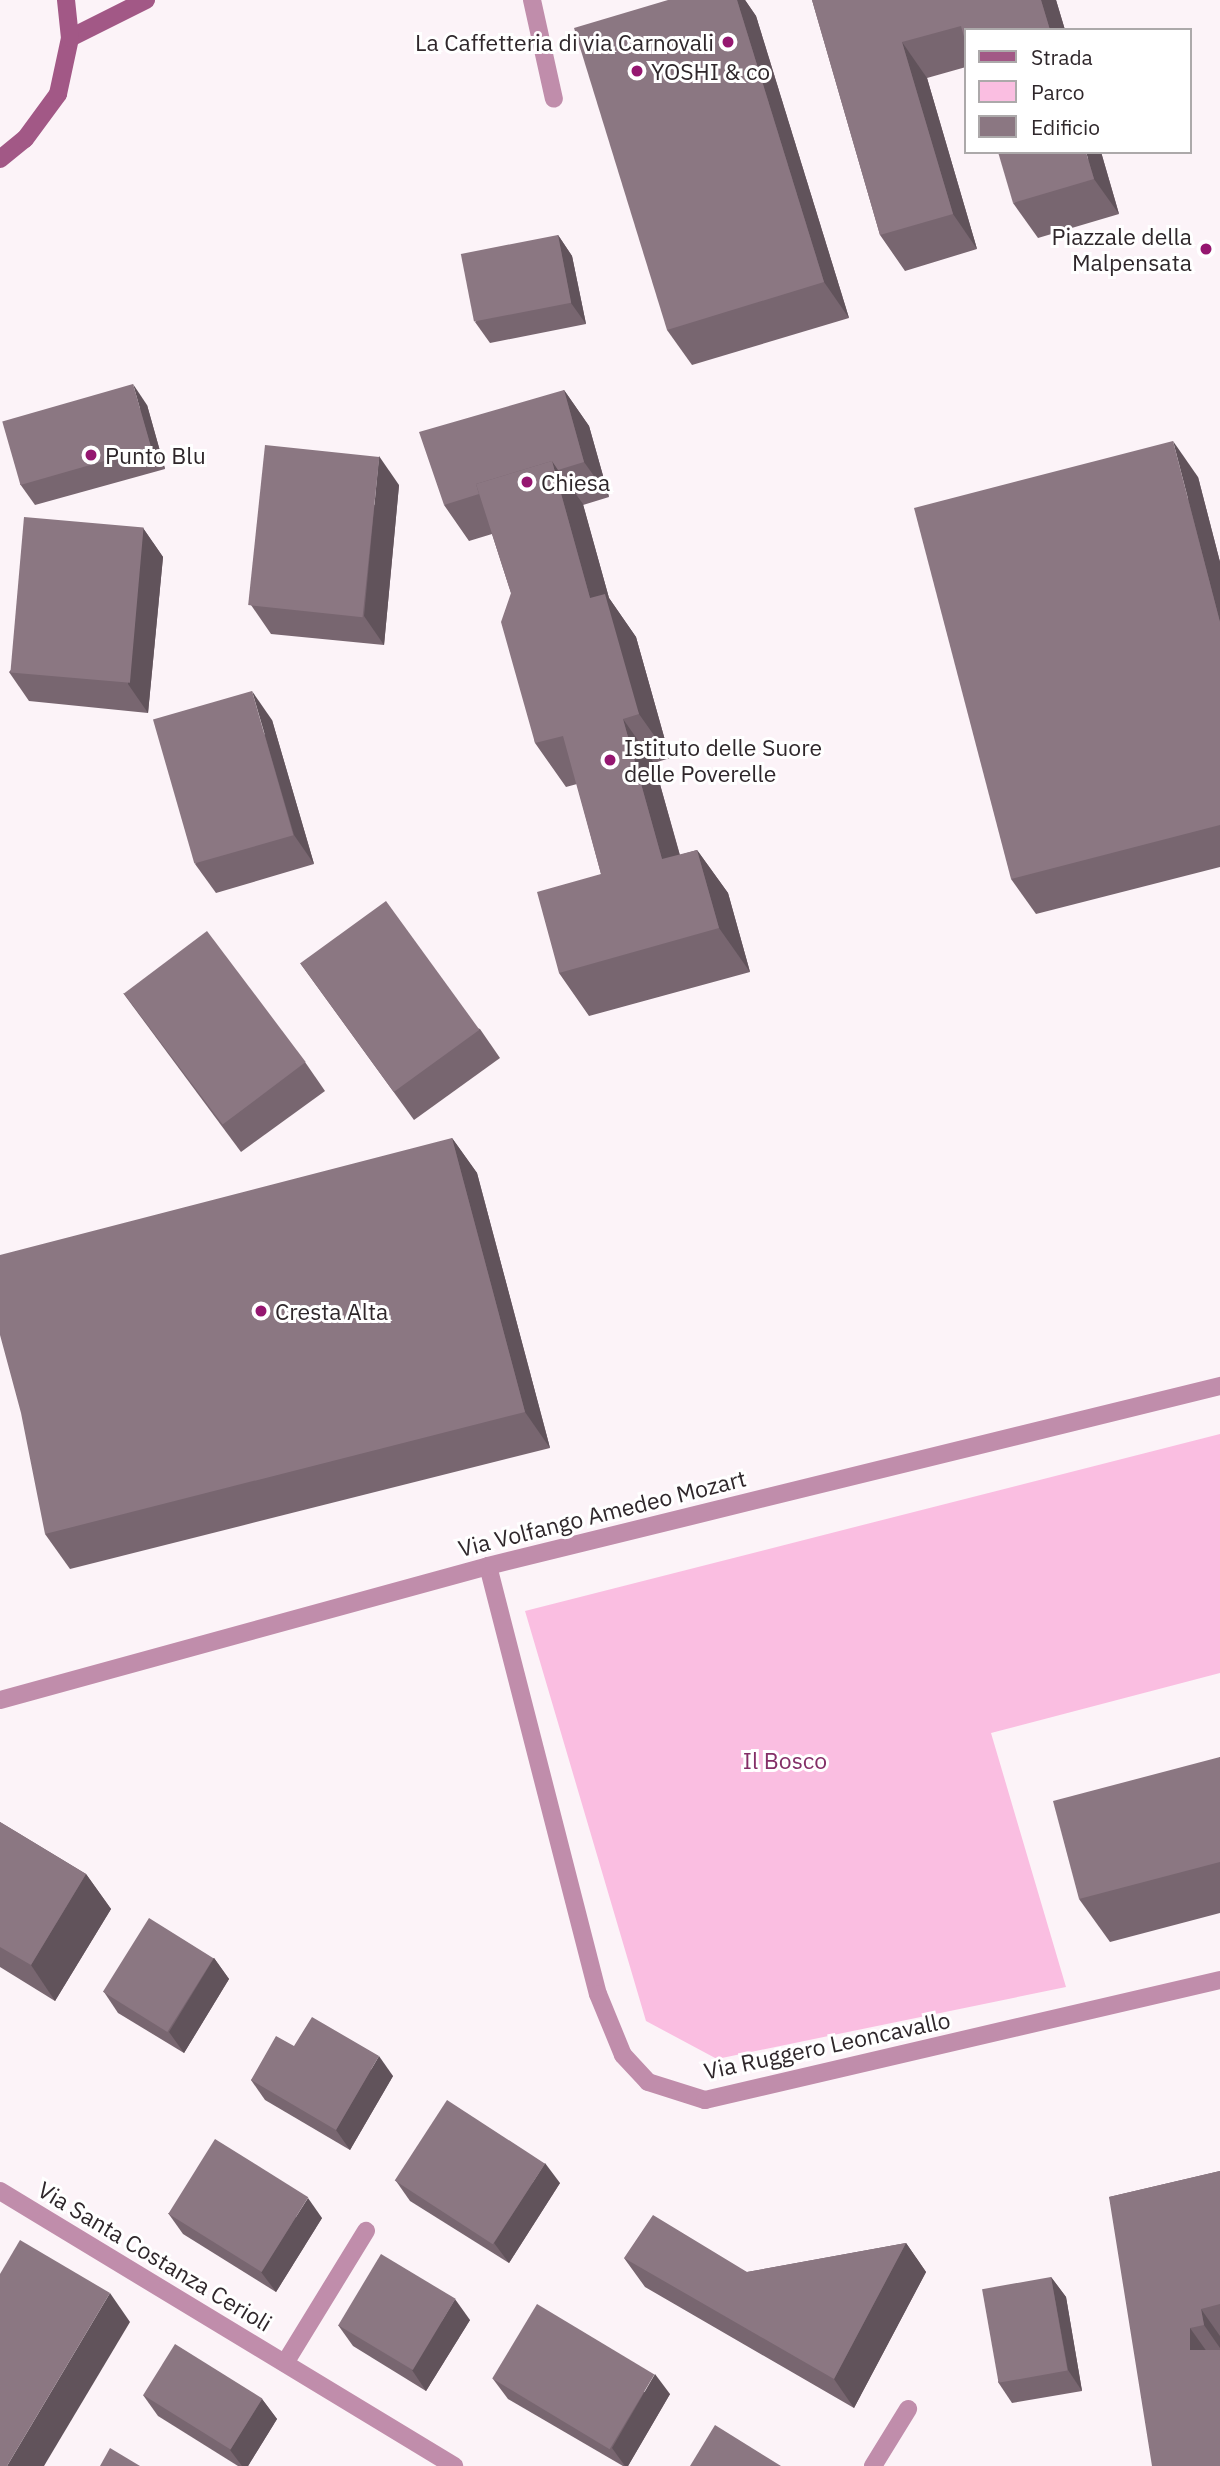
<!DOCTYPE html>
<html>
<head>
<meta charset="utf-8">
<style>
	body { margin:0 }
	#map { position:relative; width:1220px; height:2466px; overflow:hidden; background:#fcf3f8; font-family:"IBM Plex Sans",sans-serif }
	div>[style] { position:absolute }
	.green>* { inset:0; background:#fabee1 }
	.lane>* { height:18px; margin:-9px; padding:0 9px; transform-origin:9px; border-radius:9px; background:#c08dab }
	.street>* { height:18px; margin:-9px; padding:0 9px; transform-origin:9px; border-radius:9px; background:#c08dab }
	.secondary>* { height:18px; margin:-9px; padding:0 9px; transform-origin:9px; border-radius:9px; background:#a25886 }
	.wall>* { inset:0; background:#786670 }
	.shaded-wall>* { inset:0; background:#61535b }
	.building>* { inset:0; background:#8b7782; transform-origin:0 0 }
	.dots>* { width:19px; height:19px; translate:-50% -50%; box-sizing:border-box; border:4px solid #fff; border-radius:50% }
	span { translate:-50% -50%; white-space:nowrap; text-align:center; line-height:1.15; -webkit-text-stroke:6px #fff; paint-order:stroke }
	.poi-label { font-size:23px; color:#2f272b }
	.right { translate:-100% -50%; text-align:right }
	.left { translate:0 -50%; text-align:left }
	.street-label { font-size:23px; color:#2f272b }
	.park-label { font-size:23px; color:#842e67 }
	.legend { position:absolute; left:964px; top:28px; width:228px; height:126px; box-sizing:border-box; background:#fff; border:2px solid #aca9aa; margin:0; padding:9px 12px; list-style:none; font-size:21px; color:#2f272b }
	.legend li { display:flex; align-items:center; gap:14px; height:35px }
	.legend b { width:35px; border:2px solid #aca9aa }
</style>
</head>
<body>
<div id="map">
	<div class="green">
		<div style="clip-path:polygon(1220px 1434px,1220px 1673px,991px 1733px,1066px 1987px,717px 2059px,646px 2021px,525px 1611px)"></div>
	</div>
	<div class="lane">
		<div style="left:532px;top:0;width:101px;rotate:77.5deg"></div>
	</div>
	<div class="street">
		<div style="left:488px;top:1566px;width:442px;rotate:75.6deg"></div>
		<div style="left:598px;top:1994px;width:66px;rotate:67.7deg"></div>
		<div style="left:623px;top:2055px;width:37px;rotate:47deg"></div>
		<div style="left:648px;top:2082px;width:60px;rotate:17.5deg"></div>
		<div style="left:705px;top:2100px;width:529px;rotate:-13.12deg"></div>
		<div style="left:0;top:1700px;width:506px;rotate:-15.35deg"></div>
		<div style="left:488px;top:1566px;width:754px;rotate:-13.82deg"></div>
		<div style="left:0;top:2191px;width:531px;rotate:31.2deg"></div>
		<div style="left:285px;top:2363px;width:155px;rotate:-58.5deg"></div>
		<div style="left:873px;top:2466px;width:67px;rotate:-58.4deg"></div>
	</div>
	<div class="secondary">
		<div style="left:70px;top:38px;width:85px;rotate:-26.6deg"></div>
		<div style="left:0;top:159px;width:32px;rotate:-39deg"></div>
		<div style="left:25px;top:139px;width:56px;rotate:-53.7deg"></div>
		<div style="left:58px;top:94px;width:57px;rotate:-77.9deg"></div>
		<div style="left:70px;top:38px;width:38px;rotate:-96deg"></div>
	</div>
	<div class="wall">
		<div style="clip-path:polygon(668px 0,745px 0,756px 16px,849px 318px,692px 365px,667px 330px)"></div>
		<div style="clip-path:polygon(812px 0,1056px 0,1065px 30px,966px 30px,966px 67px,927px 78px,977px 249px,905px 271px,880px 235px)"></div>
		<div style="clip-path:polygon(1101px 152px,1119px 214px,1038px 238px,1013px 203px)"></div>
		<div style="clip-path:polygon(558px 235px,572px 256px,586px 324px,490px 343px,475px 322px)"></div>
		<div style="clip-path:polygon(564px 390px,589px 426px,609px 497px,583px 505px,609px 598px,636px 637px,670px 758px,654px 763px,680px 855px,697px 850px,728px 893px,750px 972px,589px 1016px,559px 973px,601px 874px,577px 784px,566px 787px,535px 743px,511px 593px,492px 534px,469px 541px,444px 505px)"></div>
		<div style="clip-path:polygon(147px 405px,165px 469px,35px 505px,20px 484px)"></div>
		<div style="clip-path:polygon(1198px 477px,1220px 562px,1220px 867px,1036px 914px,1011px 879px)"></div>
		<div style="clip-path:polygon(399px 485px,384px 645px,271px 634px,251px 605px)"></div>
		<div style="clip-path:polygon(143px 528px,163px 557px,148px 713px,29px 701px,9px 672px)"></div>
		<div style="clip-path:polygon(272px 720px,314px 864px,216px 893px,195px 864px)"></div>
		<div style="clip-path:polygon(300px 963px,480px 1029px,500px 1058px,414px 1120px)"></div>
		<div style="clip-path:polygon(123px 993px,305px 1062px,325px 1091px,241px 1152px)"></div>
		<div style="clip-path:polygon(452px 1138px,477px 1173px,550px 1448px,70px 1569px,45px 1534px)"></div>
		<div style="clip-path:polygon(1220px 1757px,1220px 1913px,1110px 1942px,1079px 1899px)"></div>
		<div style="clip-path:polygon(0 1822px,86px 1874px,111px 1909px,55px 2001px,0 1967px)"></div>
		<div style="clip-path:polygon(214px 1958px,229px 1979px,184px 2053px,118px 2013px,104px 1992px)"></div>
		<div style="clip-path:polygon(294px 2046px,393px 2076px,350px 2150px,265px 2100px,251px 2080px)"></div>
		<div style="clip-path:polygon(1220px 2171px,1220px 2466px,1109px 2197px)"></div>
		<div style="clip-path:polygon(396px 2181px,560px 2183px,509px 2263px,410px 2201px)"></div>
		<div style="clip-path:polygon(168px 2213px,322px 2218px,276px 2292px,183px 2234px)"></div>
		<div style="clip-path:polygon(906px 2243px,926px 2272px,854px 2408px,645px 2287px,624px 2258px,747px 2272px)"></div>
		<div style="clip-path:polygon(1051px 2277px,1066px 2297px,1082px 2391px,1012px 2403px,998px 2382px)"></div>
		<div style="clip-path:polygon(470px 2320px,426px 2391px,353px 2346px,338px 2325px)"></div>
		<div style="clip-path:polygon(493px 2379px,670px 2394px,628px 2466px,623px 2466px,508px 2399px)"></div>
		<div style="clip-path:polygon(143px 2395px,262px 2399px,277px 2419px,248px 2466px,238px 2466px,158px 2416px)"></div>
	</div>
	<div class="shaded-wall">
		<div style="clip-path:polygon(737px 0,745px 0,756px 16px,849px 318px,824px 282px)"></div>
		<div style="clip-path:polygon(1041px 0,1056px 0,1065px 30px,1050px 30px)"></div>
		<div style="clip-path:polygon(902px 42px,927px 78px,977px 249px,953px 214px)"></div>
		<div style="clip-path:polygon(1086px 152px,1101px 152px,1119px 214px,1094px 179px)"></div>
		<div style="clip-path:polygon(558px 235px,572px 256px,586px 324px,571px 303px)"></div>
		<div style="clip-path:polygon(133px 384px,147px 405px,165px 469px,151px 448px)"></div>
		<div style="clip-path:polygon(564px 390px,589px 426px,609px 497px,584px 462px)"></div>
		<div style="clip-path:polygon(1173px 441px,1198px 477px,1220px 562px,1220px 622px)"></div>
		<div style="clip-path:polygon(379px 456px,399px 485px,384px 645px,364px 616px)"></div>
		<div style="clip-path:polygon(552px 461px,583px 504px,609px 598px,636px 637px,670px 758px,639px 714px,590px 598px)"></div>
		<div style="clip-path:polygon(143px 528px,163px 557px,148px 713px,128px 684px)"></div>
		<div style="clip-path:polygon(252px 691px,272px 720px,314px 864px,294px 835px)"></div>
		<div style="clip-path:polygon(623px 719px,654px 763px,693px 903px,662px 859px)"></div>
		<div style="clip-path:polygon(697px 850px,728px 893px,750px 972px,719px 928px)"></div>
		<div style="clip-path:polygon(452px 1138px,477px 1173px,550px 1448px,525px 1412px)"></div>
		<div style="clip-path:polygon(86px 1874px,111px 1909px,55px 2001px,31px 1965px)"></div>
		<div style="clip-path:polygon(214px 1958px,229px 1979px,184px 2053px,169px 2032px)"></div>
		<div style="clip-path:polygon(379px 2056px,393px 2076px,350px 2150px,336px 2130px)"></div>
		<div style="clip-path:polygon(545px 2163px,560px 2183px,509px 2263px,494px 2243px)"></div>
		<div style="clip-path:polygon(308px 2198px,322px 2218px,276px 2292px,261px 2272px)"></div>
		<div style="clip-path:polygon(906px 2243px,926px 2272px,854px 2408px,834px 2379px)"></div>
		<div style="clip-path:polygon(1051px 2277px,1066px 2297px,1082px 2391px,1068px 2370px)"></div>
		<div style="clip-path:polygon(110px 2293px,130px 2322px,44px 2466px,7px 2466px)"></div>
		<div style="clip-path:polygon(455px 2299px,470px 2320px,426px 2391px,412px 2370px)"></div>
		<div style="clip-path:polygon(1201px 2309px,1220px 2336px,1220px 2348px,1204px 2325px)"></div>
		<div style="clip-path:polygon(1190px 2328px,1215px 2363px,1190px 2350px)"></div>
		<div style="clip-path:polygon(655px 2374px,670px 2394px,628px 2466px,625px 2466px,612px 2448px)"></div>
		<div style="clip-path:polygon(262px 2399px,277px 2419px,248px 2466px,242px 2466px,230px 2450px)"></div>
	</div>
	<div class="building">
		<div style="clip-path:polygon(668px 0,737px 0,824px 282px,667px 330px,574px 28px)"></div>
		<div style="clip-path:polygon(812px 0,1041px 0,1050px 30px,966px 30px,966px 44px,961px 26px,902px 42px,953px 214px,880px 235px)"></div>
		<div style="clip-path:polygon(998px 152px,1086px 152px,1094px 179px,1013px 203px)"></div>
		<div style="left:558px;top:235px;width:69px;height:99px;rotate:79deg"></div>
		<div style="left:133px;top:384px;width:66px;height:136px;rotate:74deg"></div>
		<div style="clip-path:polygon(564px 390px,584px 462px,558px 470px,552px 461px,476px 484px,479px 494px,444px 505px,419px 432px)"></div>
		<div style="clip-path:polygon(1173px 441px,1220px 622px,1220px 825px,1011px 879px,914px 508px)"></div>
		<div style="left:265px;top:445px;width:115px;height:161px;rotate:6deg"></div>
		<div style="clip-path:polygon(552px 461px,590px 598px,605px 594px,639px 714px,623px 719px,662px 859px,697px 850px,719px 928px,559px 973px,537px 892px,601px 874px,563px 736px,535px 743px,501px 622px,511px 593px,476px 484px)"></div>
		<div style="left:24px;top:517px;width:120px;height:156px;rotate:5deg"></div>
		<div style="left:252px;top:691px;width:150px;height:103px;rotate:74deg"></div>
		<div style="left:386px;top:901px;width:159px;height:106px;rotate:54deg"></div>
		<div style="left:207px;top:931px;width:164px;height:104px;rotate:53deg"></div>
		<div style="clip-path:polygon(452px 1138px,525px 1412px,45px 1534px,21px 1413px,0 1335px,0 1255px)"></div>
		<div style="clip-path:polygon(1220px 1757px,1220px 1862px,1079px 1899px,1053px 1801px)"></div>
		<div style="clip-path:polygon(0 1822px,86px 1874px,31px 1965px,0 1947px)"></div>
		<div style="left:149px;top:1918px;width:76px;height:87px;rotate:32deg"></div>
		<div style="clip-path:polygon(312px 2017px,379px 2056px,336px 2130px,251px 2080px,276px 2036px,294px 2046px)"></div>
		<div style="left:447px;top:2100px;width:117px;height:96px;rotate:33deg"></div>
		<div style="left:215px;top:2139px;width:110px;height:88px;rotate:32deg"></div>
		<div style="clip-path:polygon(1220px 2171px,1220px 2304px,1201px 2309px,1204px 2325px,1190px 2328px,1190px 2350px,1220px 2350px,1220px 2466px,1152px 2466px,1109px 2197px)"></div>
		<div style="clip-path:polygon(653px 2215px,747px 2272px,906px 2243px,834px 2379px,624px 2258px)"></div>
		<div style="clip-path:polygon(20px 2240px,110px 2293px,7px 2466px,0 2466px,0 2274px)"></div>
		<div style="left:381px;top:2254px;width:87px;height:83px;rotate:31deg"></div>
		<div style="left:1051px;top:2277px;width:95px;height:70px;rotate:80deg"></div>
		<div style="left:537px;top:2304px;width:137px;height:87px;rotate:31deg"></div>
		<div style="left:175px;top:2344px;width:103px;height:60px;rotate:32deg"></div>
		<div style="clip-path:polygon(715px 2425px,781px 2466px,690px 2466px)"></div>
		<div style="clip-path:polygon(110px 2448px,140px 2466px,100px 2466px)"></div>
	</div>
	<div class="dots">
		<div style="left:728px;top:42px;background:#951770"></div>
		<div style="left:637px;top:71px;background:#951770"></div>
		<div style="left:1206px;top:249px;background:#951770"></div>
		<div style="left:91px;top:455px;background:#951770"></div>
		<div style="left:527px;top:482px;background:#951770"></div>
		<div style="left:610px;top:760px;background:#951770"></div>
		<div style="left:261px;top:1311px;background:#951770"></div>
	</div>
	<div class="poi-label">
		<span class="right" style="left:714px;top:42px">La Caffetteria di via Carnovali</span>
		<span class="left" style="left:651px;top:71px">YOSHI &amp; co</span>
		<span class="right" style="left:1192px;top:249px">Piazzale della<br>Malpensata</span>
		<span class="left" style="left:105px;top:455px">Punto Blu</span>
		<span class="left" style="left:541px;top:482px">Chiesa</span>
		<span class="left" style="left:624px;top:760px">Istituto delle Suore<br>delle Poverelle</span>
		<span class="left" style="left:275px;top:1311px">Cresta Alta</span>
	</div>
	<div class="street-label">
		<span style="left:602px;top:1513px;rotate:-14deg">Via Volfango Amedeo Mozart</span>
		<span style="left:827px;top:2045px;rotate:-12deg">Via Ruggero Leoncavallo</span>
		<span style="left:155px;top:2256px;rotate:31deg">Via Santa Costanza Cerioli</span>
	</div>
	<div class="park-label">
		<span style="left:785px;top:1760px">Il Bosco</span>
	</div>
	<ul class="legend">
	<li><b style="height:9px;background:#a25886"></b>Strada</li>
	<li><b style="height:19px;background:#fabee1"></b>Parco</li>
	<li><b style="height:19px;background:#8b7782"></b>Edificio</li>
	</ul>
</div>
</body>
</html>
